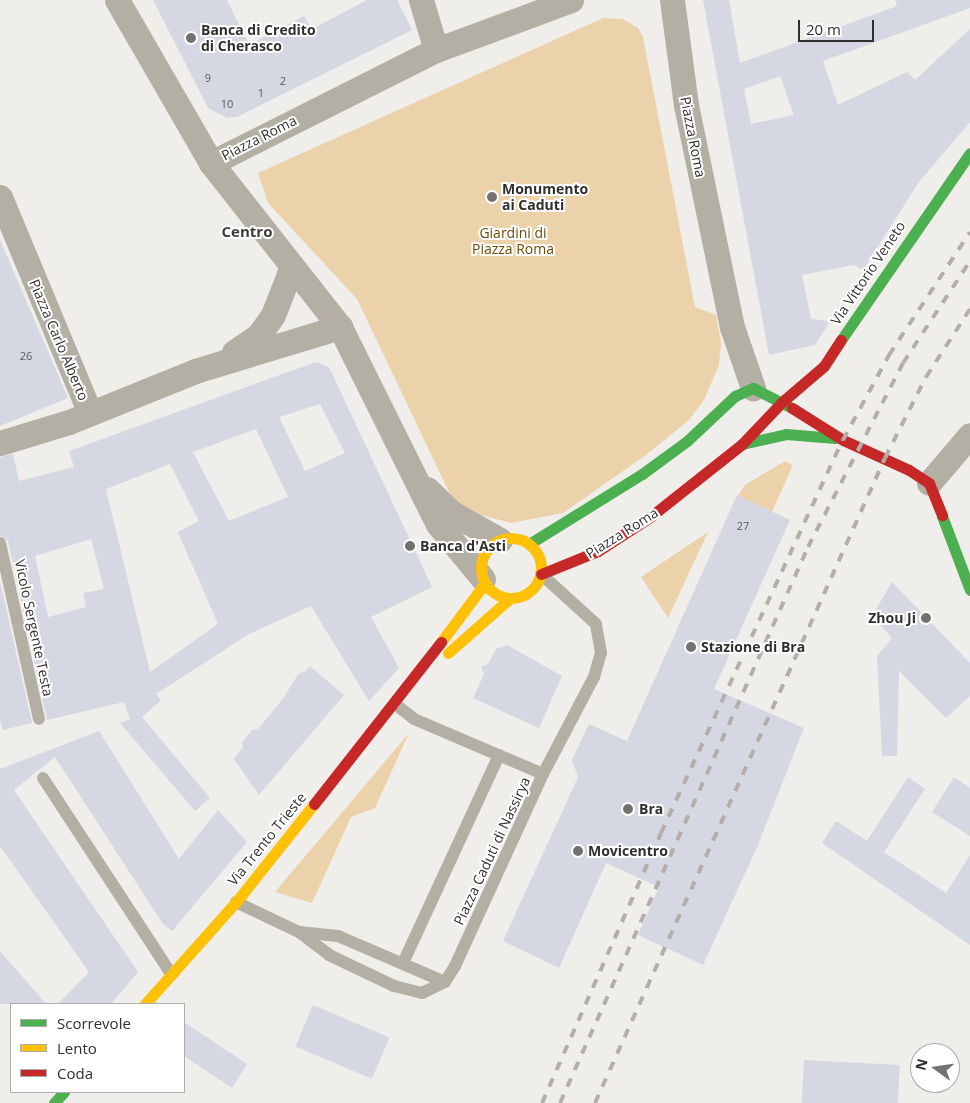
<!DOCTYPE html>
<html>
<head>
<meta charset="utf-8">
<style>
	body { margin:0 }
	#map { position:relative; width:970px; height:1103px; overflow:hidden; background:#f0eeeb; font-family:"Open Sans",sans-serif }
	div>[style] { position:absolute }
	.green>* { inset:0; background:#ebd2aa }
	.building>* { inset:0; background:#d5d7e2; transform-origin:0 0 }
	.lane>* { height:12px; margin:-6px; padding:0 6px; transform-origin:6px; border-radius:6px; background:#b4afa5 }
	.street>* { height:25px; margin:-12.5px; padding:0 12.5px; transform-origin:12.5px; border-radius:12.5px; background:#b4afa5 }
	.fast>* { height:11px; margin:-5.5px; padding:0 5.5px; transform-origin:5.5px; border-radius:5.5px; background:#4caf50 }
	.slow>* { height:11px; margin:-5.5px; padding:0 5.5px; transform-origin:5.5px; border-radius:5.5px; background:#ffc107 }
	.slow>.ring { margin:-5.5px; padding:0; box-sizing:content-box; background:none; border:11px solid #ffc107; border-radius:50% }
	.jam>* { height:11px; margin:-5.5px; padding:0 5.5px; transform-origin:5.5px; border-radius:5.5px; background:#c62828 }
	.rail>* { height:4px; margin-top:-2px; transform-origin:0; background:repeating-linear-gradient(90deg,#b3aeaa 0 9px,transparent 0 18px) }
	.dots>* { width:14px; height:14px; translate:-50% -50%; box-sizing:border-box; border:2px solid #fff; border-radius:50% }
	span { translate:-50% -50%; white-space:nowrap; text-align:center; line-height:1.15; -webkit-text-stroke:4px #fff; paint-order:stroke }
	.number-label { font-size:11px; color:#59595a }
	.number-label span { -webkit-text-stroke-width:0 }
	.poi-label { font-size:14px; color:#302f2d; font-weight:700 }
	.left { translate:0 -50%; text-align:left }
	.right { translate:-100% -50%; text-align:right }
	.street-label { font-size:14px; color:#302f2d }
	.park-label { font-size:14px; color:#6b4b07 }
	.neighbourhood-label { font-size:15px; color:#3e3c39; font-weight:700 }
	.legend { position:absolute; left:10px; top:1003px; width:175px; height:90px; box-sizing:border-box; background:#fff; border:1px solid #acacab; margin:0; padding:6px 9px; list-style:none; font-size:15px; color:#302f2d }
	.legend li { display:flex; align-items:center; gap:10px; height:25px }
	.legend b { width:25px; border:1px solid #acacab }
	.north { position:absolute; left:910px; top:1043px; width:50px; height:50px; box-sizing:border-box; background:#fff; border:1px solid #acacab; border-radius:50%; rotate:284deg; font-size:14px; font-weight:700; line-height:20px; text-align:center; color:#302f2d }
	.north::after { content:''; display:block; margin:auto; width:18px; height:22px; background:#737270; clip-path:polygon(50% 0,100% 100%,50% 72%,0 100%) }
	.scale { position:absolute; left:798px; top:20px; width:76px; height:22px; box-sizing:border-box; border:2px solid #302f2d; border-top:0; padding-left:6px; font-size:15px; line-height:18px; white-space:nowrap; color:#302f2d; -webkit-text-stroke:4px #fff; paint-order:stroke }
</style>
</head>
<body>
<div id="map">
	<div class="green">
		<div style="clip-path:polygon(603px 18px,623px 19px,638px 28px,643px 37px,695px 307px,716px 315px,721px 343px,719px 365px,704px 400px,689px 420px,646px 455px,563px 513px,511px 523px,469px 512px,450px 494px,357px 299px,268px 203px,258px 173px)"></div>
		<div style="clip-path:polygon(785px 461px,793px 465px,772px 512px,738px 496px,745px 485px)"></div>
		<div style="clip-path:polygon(708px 532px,668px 618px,641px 577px)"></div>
		<div style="clip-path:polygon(409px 733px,375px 808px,351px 817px,312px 903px,275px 892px)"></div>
	</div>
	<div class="building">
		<div style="clip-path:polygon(153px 0,227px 0,249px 45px,304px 16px,312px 29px,367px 0,397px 0,412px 30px,237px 117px,227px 118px,208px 108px)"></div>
		<div style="clip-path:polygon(evenodd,703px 0,729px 0,740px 63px,897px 6px,895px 0,970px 0,970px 8px,823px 61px,838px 105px,907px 72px,915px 80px,970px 29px,970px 122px,919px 182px,863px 270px,854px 265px,802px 275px,811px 319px,830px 321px,815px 345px,769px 355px,703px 0,780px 76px,794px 115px,751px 124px,744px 89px,780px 76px)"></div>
		<div style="clip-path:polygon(0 240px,68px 398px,0 426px)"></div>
		<div style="clip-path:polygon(evenodd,316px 362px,329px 367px,432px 587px,371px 617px,399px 668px,369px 701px,311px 606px,249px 634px,156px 694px,161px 700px,142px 717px,210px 798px,195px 811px,120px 723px,130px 719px,124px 702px,47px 720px,8px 541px,0 535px,0 457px,13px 454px,19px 481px,74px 467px,69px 451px,316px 362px,320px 404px,345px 453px,305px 471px,279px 417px,320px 404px,316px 362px,256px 429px,288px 497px,229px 521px,193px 452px,256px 429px,316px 362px,170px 464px,199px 521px,178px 532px,218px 624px,150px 672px,106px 489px,170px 464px,316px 362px,91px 539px,104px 589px,83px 593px,86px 607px,48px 617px,35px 556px,91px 539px)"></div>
		<div style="clip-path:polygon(737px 495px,790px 520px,714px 689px,804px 728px,758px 845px,703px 965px,638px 935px,659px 887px,606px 863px,559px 968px,503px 941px,578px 777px,572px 760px,589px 724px,627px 741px)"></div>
		<div style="clip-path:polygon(0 581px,32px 723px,3px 730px,0 720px)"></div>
		<div style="clip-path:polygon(892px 582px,970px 663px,970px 696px,946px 718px,899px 671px,897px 756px,882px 756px,877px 656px,892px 638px,872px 616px)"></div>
		<div style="clip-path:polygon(507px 645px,562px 676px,539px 728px,473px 698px,484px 674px,481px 667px,488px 664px,496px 649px)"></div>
		<div style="clip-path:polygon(310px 666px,344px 695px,259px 795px,234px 759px,243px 747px,242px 742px,252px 730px,258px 729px,282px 700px,299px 673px,305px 672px)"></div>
		<div style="clip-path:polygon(99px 731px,179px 859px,218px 810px,247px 842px,172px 931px,163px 924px,55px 757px,14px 790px,138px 972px,111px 1004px,58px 1004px,89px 972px,0 846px,0 769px)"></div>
		<div style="clip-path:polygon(908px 777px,925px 789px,884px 852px,946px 893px,970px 855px,970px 945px,822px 843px,836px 821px,867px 841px)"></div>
		<div style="clip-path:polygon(954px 777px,970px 788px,970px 836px,932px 812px)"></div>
		<div style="clip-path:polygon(0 951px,46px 1004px,0 1004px)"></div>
		<div style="left:313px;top:1005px;width:83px;height:45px;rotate:23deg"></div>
		<div style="clip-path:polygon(184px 1022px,247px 1064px,232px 1088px,184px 1056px)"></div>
		<div style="left:804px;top:1060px;width:96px;height:43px;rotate:3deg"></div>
	</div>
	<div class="lane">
		<div style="left:0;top:543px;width:180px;rotate:77.5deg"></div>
		<div style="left:395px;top:704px;width:24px;rotate:38deg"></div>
		<div style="left:414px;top:719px;width:140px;rotate:23.1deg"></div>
		<div style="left:43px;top:778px;width:235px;rotate:56.8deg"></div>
		<div style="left:236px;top:902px;width:70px;rotate:25.5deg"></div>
		<div style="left:299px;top:932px;width:38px;rotate:37deg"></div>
		<div style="left:329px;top:955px;width:72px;rotate:25.5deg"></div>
		<div style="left:394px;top:986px;width:29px;rotate:14deg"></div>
		<div style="left:422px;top:993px;width:25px;rotate:-26deg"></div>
		<div style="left:445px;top:982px;width:19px;rotate:-58deg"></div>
		<div style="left:455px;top:966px;width:211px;rotate:-65.4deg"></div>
		<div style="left:543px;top:774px;width:110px;rotate:-62.3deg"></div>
		<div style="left:594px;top:677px;width:25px;rotate:-74deg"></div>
		<div style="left:601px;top:653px;width:29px;rotate:-100deg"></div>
		<div style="left:596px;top:624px;width:74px;rotate:-137.7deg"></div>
		<div style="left:299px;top:932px;width:39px;rotate:6deg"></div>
		<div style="left:338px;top:936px;width:116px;rotate:23.3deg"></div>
		<div style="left:403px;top:963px;width:229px;rotate:-65.2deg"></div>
	</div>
	<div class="street">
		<div style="left:117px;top:0;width:188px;rotate:60deg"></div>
		<div style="left:211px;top:163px;width:209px;rotate:51.8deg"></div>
		<div style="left:340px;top:327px;width:220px;rotate:63.6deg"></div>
		<div style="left:438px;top:524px;width:71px;rotate:50.7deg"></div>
		<div style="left:421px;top:0;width:52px;rotate:73.3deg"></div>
		<div style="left:672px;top:0;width:106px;rotate:82.4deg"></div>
		<div style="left:686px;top:105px;width:227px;rotate:78.3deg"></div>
		<div style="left:732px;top:327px;width:65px;rotate:71deg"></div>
		<div style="left:211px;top:163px;width:252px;rotate:-26.7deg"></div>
		<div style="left:436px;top:50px;width:144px;rotate:-20.3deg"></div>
		<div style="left:0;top:197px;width:234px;rotate:67.4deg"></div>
		<div style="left:234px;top:352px;width:30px;rotate:-34deg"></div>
		<div style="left:259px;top:335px;width:24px;rotate:-55deg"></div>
		<div style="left:273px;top:315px;width:49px;rotate:-68.6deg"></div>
		<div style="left:0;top:443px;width:72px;rotate:-16.9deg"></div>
		<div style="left:69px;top:422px;width:136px;rotate:-22deg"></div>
		<div style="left:195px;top:371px;width:152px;rotate:-16.9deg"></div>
		<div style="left:929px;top:483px;width:63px;rotate:-49.5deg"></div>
		<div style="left:427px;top:489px;width:35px;rotate:44deg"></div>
		<div style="left:452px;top:513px;width:55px;rotate:29.4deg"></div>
	</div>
	<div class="fast">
		<div style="left:841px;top:340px;width:227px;rotate:-55.4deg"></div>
		<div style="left:742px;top:444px;width:45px;rotate:-12.8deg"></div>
		<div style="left:786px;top:434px;width:49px;rotate:4.7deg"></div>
		<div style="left:942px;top:516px;width:79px;rotate:69.3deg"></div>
		<div style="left:529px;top:544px;width:133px;rotate:-31.8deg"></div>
		<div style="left:642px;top:474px;width:56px;rotate:-36.3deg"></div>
		<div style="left:687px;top:441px;width:66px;rotate:-43.2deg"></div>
		<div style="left:735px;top:396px;width:20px;rotate:-24deg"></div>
		<div style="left:753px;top:388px;width:44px;rotate:27.1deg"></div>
		<div style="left:54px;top:1103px;width:15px;rotate:-48deg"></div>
	</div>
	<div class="slow">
		<div class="ring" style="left:481px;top:538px;width:49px;height:49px"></div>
		<div style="left:441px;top:642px;width:74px;rotate:-53.3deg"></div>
		<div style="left:448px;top:653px;width:81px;rotate:-41.5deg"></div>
		<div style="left:145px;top:1004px;width:137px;rotate:-48.3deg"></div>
		<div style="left:236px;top:902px;width:125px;rotate:-51.5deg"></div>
	</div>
	<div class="jam">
		<div style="left:792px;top:408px;width:60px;rotate:32.1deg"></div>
		<div style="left:843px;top:440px;width:72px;rotate:24.4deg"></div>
		<div style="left:909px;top:470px;width:24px;rotate:33deg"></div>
		<div style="left:929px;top:483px;width:35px;rotate:68deg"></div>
		<div style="left:541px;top:574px;width:61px;rotate:-22deg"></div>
		<div style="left:598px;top:551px;width:62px;rotate:-33.2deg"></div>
		<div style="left:650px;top:517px;width:117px;rotate:-38.4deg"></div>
		<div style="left:742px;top:444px;width:58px;rotate:-46.4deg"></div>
		<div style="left:782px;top:402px;width:55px;rotate:-40.6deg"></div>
		<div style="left:824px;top:366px;width:31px;rotate:-57deg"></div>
		<div style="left:314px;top:804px;width:206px;rotate:-51.9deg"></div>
	</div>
	<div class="rail">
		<div style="left:542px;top:1103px;width:295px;rotate:-66.2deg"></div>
		<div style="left:661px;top:833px;width:433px;rotate:-65.2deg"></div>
		<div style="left:843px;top:440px;width:97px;rotate:-61.6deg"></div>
		<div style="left:889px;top:355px;width:147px;rotate:-56.6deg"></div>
		<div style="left:560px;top:1103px;width:609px;rotate:-65.96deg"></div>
		<div style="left:808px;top:547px;width:207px;rotate:-62.7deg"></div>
		<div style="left:903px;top:363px;width:122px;rotate:-56.7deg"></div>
		<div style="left:595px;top:1103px;width:707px;rotate:-65.79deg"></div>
		<div style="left:885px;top:458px;width:91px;rotate:-63.2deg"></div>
		<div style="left:926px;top:377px;width:81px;rotate:-57.1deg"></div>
	</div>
	<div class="dots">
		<div style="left:191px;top:38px;background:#737270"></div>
		<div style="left:492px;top:197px;background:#737270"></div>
		<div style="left:410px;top:546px;background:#737270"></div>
		<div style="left:926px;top:618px;background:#737270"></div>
		<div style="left:691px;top:647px;background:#737270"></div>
		<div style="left:628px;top:809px;background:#737270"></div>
		<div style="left:578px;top:851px;background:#737270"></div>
	</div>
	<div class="number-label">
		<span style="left:208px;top:78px">9</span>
		<span style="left:283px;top:81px">2</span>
		<span style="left:261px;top:93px">1</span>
		<span style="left:227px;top:104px">10</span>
		<span style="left:26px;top:356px">26</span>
		<span style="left:743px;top:526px">27</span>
	</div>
	<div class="poi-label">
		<span class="left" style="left:201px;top:38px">Banca di Credito<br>di Cherasco</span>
		<span class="left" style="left:502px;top:197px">Monumento<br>ai Caduti</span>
		<span class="left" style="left:420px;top:546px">Banca d'Asti</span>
		<span class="right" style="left:916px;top:618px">Zhou Ji</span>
		<span class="left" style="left:701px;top:647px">Stazione di Bra</span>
		<span class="left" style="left:639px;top:809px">Bra</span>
		<span class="left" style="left:588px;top:851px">Movicentro</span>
	</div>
	<div class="street-label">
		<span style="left:693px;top:137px;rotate:79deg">Piazza Roma</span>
		<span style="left:259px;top:138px;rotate:-27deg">Piazza Roma</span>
		<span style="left:868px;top:273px;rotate:-56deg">Via Vittorio Veneto</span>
		<span style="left:59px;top:340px;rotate:67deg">Piazza Carlo Alberto</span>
		<span style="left:622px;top:533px;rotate:-32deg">Piazza Roma</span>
		<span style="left:34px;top:628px;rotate:78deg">Vicolo Sergente Testa</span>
		<span style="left:267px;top:839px;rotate:-51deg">Via Trento Trieste</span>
		<span style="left:492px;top:851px;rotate:-65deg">Piazza Caduti di Nassirya</span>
	</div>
	<div class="park-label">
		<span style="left:513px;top:241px">Giardini di<br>Piazza Roma</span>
	</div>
	<div class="neighbourhood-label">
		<span style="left:247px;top:232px">Centro</span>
	</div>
	<ul class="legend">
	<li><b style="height:6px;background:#4caf50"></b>Scorrevole</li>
	<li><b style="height:6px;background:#ffc107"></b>Lento</li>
	<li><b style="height:6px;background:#c62828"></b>Coda</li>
	</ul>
	<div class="north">N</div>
	<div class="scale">20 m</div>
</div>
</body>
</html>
